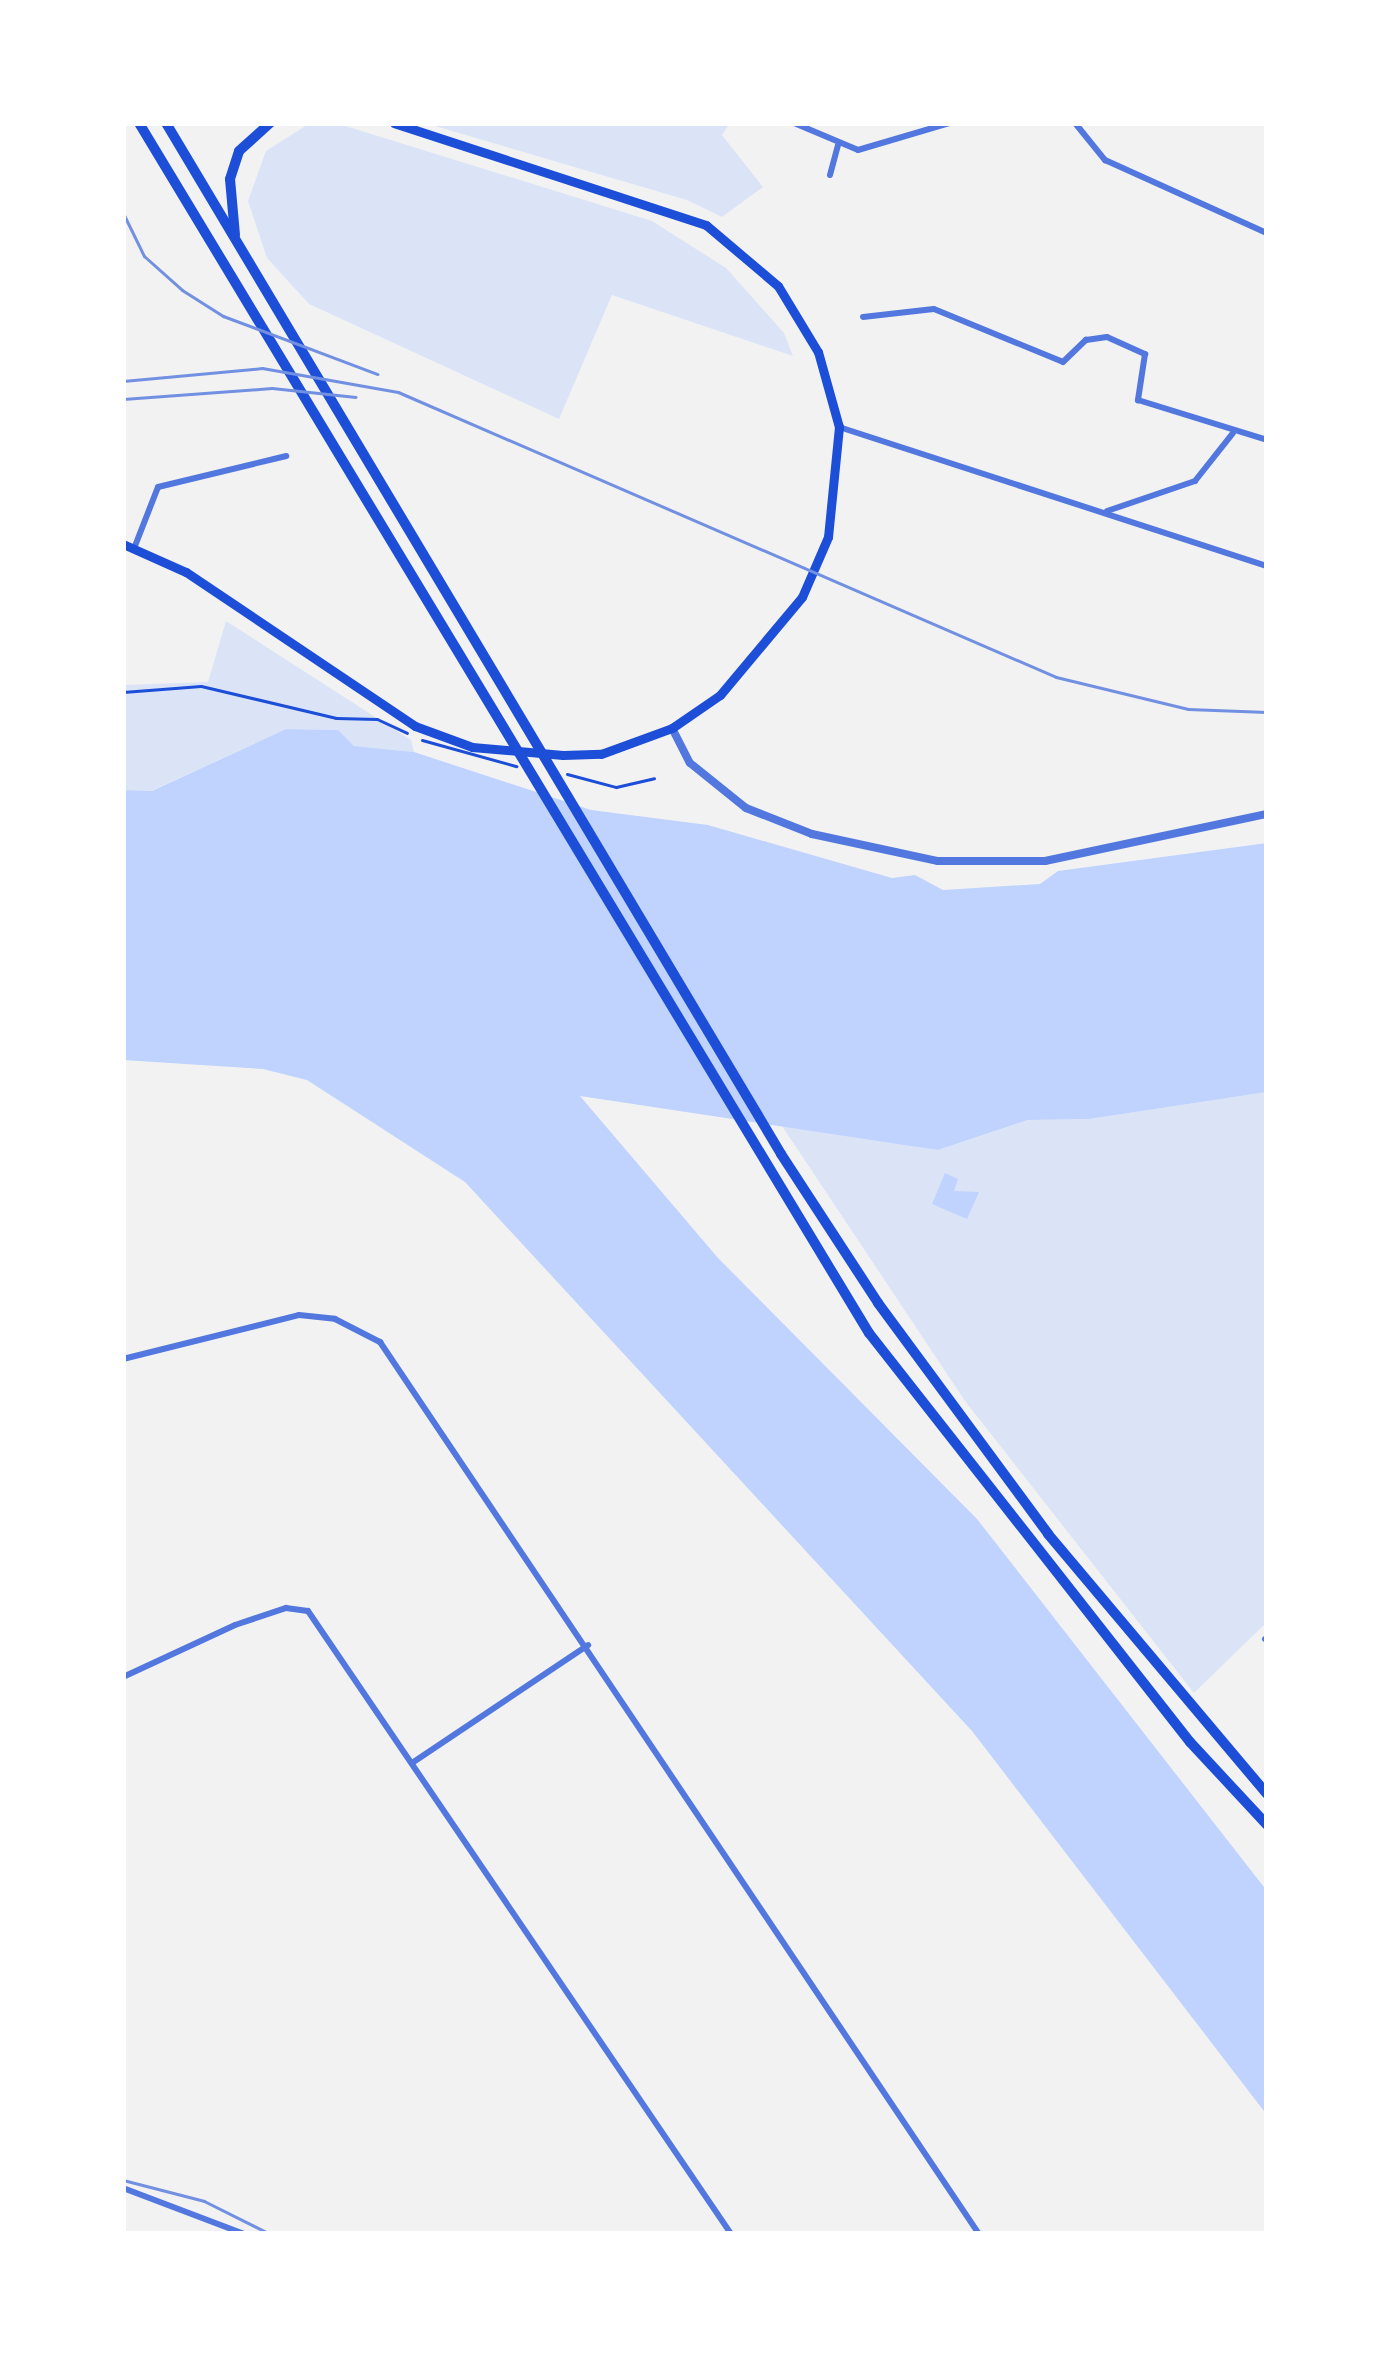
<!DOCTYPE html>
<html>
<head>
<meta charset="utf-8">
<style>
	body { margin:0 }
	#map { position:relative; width:1390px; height:2357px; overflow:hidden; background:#f2f2f2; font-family:Arial,sans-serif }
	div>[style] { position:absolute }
	.green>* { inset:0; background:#dbe4f7 }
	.water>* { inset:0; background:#bfd3fe }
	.path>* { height:3px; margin:-1.5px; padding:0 1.5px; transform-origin:1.5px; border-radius:1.5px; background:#1d4ed8 }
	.minor>* { height:6px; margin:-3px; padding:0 3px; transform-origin:3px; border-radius:3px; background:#5277de }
	.tertiary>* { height:8px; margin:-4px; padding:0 4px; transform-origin:4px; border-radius:4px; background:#5277de }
	.secondary>* { height:9px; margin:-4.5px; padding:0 4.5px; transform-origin:4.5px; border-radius:4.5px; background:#1d4ed8 }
	.trunk>* { height:10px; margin:-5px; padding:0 5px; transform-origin:5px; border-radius:5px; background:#1d4ed8 }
	.rail>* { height:3px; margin:-1.5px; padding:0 1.5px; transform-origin:1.5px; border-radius:1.5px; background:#7290e2 }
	span { translate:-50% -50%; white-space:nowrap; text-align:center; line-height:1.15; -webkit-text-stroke:12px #fff; paint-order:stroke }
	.frame { position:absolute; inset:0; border:126px solid #fff; pointer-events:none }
</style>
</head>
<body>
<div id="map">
	<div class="green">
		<div style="clip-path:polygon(336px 123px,652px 221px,726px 268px,784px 333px,793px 356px,612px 295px,559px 419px,309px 304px,267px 258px,248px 201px,266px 151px,307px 125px)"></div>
		<div style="clip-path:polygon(425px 123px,730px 123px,722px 135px,763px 187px,722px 217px,687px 200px)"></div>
		<div style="clip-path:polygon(226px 621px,411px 740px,414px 752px,354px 746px,337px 730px,286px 729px,151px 791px,123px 790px,123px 685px,208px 682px)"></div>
		<div style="clip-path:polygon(1267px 1092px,1267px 1622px,1194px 1693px,965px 1401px,780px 1123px,938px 1150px,1028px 1120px,1089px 1119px)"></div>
	</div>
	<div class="water">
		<div style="clip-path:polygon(286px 729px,338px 730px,354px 746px,414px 752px,591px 810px,708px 825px,892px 878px,915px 875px,943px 890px,1040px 884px,1058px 871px,1267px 843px,1267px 1092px,1089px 1119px,1028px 1120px,938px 1150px,580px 1096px,718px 1258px,977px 1519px,1267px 1891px,1267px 2115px,972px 1731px,465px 1182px,307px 1080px,263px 1069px,123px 1060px,123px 790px,152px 791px)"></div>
		<div style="clip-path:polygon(945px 1173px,958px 1179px,954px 1191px,979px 1192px,967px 1219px,932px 1204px)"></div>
	</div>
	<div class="path">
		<div style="left:123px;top:692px;width:78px;rotate:-4.4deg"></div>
		<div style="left:201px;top:686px;width:139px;rotate:13.3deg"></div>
		<div style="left:336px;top:718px;width:41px;rotate:1.4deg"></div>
		<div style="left:377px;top:719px;width:33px;rotate:25deg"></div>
		<div style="left:422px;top:740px;width:98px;rotate:15.5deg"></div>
		<div style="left:567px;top:774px;width:51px;rotate:14.9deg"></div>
		<div style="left:616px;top:787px;width:39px;rotate:-13deg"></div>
	</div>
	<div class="minor">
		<div style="left:794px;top:123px;width:69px;rotate:22.9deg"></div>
		<div style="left:858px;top:150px;width:95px;rotate:-16.5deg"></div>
		<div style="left:1075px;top:123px;width:48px;rotate:51deg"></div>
		<div style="left:1105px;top:160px;width:178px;rotate:24.3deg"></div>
		<div style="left:830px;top:175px;width:31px;rotate:-75deg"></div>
		<div style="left:863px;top:317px;width:71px;rotate:-6.4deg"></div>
		<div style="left:934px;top:309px;width:139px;rotate:22.3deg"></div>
		<div style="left:1063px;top:362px;width:32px;rotate:-44deg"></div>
		<div style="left:1086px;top:340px;width:21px;rotate:-8deg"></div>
		<div style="left:1107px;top:337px;width:42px;rotate:24.1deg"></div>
		<div style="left:1145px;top:354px;width:47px;rotate:98.7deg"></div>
		<div style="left:1138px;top:400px;width:135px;rotate:17.2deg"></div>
		<div style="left:839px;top:427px;width:450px;rotate:18deg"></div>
		<div style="left:1107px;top:511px;width:93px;rotate:-18.8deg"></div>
		<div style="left:1195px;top:481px;width:61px;rotate:-51.6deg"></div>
		<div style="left:135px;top:546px;width:63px;rotate:-68.7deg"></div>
		<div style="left:158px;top:487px;width:132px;rotate:-13.6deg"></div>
		<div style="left:123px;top:1359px;width:181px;rotate:-14deg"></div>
		<div style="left:299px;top:1315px;width:36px;rotate:6deg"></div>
		<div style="left:335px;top:1319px;width:51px;rotate:27.1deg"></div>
		<div style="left:380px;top:1342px;width:1074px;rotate:56.12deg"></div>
		<div style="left:1265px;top:1639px;width:3px;rotate:45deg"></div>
		<div style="left:123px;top:1677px;width:123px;rotate:-24.9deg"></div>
		<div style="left:235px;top:1625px;width:54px;rotate:-18.4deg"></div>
		<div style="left:286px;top:1608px;width:22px;rotate:8deg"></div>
		<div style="left:308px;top:1611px;width:753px;rotate:55.82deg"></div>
		<div style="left:412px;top:1763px;width:212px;rotate:-33.8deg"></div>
		<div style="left:123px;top:2188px;width:129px;rotate:20.8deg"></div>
	</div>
	<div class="tertiary">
		<div style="left:672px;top:728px;width:39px;rotate:63deg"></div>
		<div style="left:690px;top:763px;width:72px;rotate:38.8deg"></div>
		<div style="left:746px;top:808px;width:71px;rotate:21.5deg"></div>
		<div style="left:812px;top:834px;width:129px;rotate:12.1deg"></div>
		<div style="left:938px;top:861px;width:107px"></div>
		<div style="left:1045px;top:861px;width:227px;rotate:-12deg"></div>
	</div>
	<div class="secondary">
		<div style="left:123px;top:544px;width:69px;rotate:24deg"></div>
		<div style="left:186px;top:572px;width:276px;rotate:33.9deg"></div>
		<div style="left:415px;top:726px;width:61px;rotate:20.2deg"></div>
		<div style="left:472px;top:747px;width:91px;rotate:5deg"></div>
		<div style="left:563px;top:755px;width:38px;rotate:-2deg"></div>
		<div style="left:601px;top:754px;width:76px;rotate:-20.1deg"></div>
		<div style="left:672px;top:728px;width:58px;rotate:-34.5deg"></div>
		<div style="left:720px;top:695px;width:128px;rotate:-50.1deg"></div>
		<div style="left:802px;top:597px;width:65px;rotate:-66.6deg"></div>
		<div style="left:828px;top:537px;width:111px;rotate:-84.3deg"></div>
		<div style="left:839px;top:427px;width:78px;rotate:-105.6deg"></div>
		<div style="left:818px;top:352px;width:77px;rotate:-121.2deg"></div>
		<div style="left:778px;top:286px;width:94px;rotate:-139.7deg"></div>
		<div style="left:706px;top:225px;width:328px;rotate:-161.9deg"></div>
	</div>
	<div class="trunk">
		<div style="left:139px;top:123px;width:1413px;rotate:58.9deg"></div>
		<div style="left:869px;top:1333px;width:520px;rotate:51.87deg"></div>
		<div style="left:1190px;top:1742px;width:113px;rotate:47.1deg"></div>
		<div style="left:166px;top:123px;width:1200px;rotate:59.18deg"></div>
		<div style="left:781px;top:1154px;width:178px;rotate:56.9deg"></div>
		<div style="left:878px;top:1303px;width:287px;rotate:53.6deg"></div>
		<div style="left:1048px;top:1534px;width:340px;rotate:49.9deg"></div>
		<div style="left:235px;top:235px;width:56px;rotate:-95.1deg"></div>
		<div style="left:230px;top:179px;width:29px;rotate:-72deg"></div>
		<div style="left:239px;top:151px;width:42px;rotate:-42.1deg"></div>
	</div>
	<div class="rail">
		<div style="left:123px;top:213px;width:48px;rotate:64deg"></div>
		<div style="left:144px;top:256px;width:51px;rotate:41.8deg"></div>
		<div style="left:182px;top:290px;width:49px;rotate:32.4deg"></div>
		<div style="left:223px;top:316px;width:165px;rotate:20.6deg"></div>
		<div style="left:123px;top:381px;width:140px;rotate:-5.3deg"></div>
		<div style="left:262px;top:368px;width:138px;rotate:10deg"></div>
		<div style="left:398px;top:392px;width:717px;rotate:23.42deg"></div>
		<div style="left:1056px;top:677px;width:136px;rotate:13.6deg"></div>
		<div style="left:1188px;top:709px;width:79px;rotate:2.2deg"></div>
		<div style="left:123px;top:399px;width:149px;rotate:-4.2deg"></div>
		<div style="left:272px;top:388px;width:84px;rotate:6.1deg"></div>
		<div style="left:123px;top:2180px;width:84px;rotate:14.5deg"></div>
		<div style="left:204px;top:2201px;width:74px;rotate:26.6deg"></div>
	</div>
	<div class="frame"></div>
</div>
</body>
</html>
